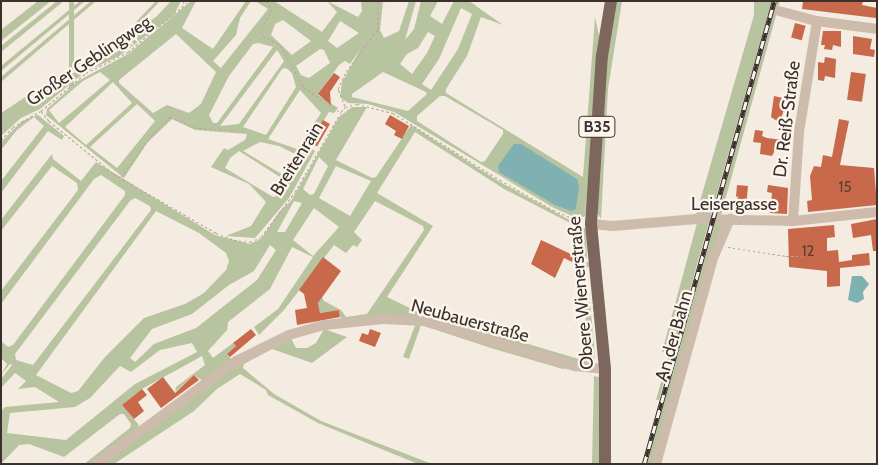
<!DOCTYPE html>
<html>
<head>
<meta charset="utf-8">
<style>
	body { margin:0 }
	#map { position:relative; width:878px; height:465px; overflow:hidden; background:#f4ebe1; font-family:Cabin,sans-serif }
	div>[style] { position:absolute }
	.green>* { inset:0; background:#b8c4a0; transform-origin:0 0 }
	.water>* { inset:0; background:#7fb0b2 }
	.building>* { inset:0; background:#c8694b; transform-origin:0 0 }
	.path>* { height:1px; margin-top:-0.5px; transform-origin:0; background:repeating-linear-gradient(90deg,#b9a596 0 2.5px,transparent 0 5px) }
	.lane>* { height:5px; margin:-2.5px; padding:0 2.5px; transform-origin:2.5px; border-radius:2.5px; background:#cdbbac }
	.street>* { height:10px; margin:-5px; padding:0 5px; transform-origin:5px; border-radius:5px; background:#cdbbac }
	.primary>* { height:12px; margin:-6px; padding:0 6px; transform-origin:6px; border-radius:6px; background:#7d675c }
	.rail>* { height:4.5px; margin-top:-2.25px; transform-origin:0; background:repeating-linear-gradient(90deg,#fbf5ee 0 8px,#3b302b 0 16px); box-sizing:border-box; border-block:1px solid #3b302b }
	span { translate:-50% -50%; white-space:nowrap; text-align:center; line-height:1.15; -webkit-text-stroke:4.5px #fbf5ee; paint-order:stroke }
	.number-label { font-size:15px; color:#5e3e33 }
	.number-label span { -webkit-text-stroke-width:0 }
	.shield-label span { padding:1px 4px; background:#fbf5ee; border:1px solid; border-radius:4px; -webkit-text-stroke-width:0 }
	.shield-label { font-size:16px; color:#3b302b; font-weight:700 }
	.street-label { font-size:18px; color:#3b302b }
	.frame { position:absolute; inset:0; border:2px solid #3b302b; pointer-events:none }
</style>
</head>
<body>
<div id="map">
	<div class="green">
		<div style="clip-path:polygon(38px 1px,51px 1px,1px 41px,1px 30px)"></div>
		<div style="clip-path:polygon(57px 1px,64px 1px,1px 52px,1px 46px)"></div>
		<div style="left:69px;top:1px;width:5px;height:88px"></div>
		<div style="clip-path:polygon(80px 1px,85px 1px,1px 71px,1px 66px)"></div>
		<div style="clip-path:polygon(91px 1px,96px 1px,1px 82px,1px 77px)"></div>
		<div style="clip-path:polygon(156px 1px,160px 1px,122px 41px,157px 16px,171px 1px,181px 1px,174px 15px,154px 30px,119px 56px,85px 72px,40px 109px,21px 118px,1px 136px,1px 113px,79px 62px,115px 44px)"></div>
		<div style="clip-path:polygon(evenodd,191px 1px,196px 1px,182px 28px,213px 49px,246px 1px,251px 1px,240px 18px,236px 35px,213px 61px,221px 68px,268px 9px,255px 1px,274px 1px,322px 32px,337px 12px,327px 1px,358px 17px,362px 11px,361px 1px,383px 1px,380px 30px,384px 38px,399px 31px,409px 1px,416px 1px,405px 40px,414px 29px,421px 1px,438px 1px,430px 16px,442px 24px,454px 1px,469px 1px,503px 25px,481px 17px,467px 56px,446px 89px,446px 93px,583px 177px,595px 17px,600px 40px,585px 216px,579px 219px,554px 208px,394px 112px,368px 104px,348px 103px,340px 97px,342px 82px,360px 50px,350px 64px,345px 61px,339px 65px,318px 95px,338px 108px,334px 113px,329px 112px,310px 142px,310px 148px,315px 151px,289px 198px,255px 238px,226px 236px,251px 226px,266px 202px,249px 184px,211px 167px,224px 148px,228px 150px,245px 140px,247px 134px,195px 130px,172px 119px,147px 143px,124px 178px,46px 115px,47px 109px,78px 81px,128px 54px,191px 1px,461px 8px,472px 14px,458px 49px,431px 90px,422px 84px,439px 59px,461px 8px,191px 1px,283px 20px,311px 41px,292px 55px,271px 35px,275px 24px,283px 20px,191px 1px,340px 21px,359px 33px,337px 48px,328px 41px,340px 21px,191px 1px,428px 32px,435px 36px,427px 53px,412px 74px,400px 64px,407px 54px,418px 48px,428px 32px,191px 1px,176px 34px,216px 72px,201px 104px,189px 113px,167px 105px,153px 113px,119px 83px,119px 80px,176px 34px,191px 1px,259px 43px,273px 47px,217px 123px,213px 123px,209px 115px,229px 76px,253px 44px,259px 43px,191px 1px,320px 49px,324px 50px,330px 63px,309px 78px,301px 75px,296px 66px,320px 49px,191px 1px,277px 50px,284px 61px,239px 124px,220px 126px,277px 50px,191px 1px,286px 68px,292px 73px,296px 87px,266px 135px,243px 127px,282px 69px,286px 68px,191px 1px,100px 72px,110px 80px,59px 123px,49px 110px,83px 81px,100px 72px,191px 1px,383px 72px,426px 92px,427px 94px,408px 111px,352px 97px,352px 94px,383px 72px,191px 1px,113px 82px,132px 103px,86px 145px,65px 127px,113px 82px,191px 1px,300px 90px,321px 113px,297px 149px,268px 139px,300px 90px,191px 1px,440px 96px,445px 96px,503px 130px,503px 134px,485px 161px,481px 162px,417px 121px,417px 116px,440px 96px,191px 1px,137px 104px,155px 121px,117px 168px,90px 147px,137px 104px,191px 1px,260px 142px,279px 146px,301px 157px,291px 176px,288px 178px,243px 151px,260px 142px,191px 1px,239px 151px,283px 179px,276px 196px,273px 197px,225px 168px,230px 158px,239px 151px)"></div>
		<div style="clip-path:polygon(615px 1px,622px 1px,608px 89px,601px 219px,597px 213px,607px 56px)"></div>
		<div style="clip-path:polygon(754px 1px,772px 1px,711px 215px,696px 215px,754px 15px)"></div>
		<div style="clip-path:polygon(777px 1px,780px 1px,721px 215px,717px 215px)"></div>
		<div style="clip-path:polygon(evenodd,352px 107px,367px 107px,336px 160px,372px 178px,376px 177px,411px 125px,500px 182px,586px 229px,587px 258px,575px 256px,574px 225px,504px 189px,415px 132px,377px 193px,433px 226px,387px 297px,416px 311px,589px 362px,584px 299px,590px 302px,595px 356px,593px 362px,576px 362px,430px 319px,341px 320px,339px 310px,320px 313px,318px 303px,322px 297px,324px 301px,341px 310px,346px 317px,367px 314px,424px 230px,423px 226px,375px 201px,354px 232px,362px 240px,357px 247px,353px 245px,346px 253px,334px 245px,284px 310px,259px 335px,254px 327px,278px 309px,313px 257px,292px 247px,270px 289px,228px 322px,227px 330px,208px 351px,213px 358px,233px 343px,236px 346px,227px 354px,231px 359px,203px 381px,194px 375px,175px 392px,176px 387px,205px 365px,202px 356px,142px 389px,122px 405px,139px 425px,137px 428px,92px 464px,84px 464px,130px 428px,131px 424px,124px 414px,120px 414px,64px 457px,29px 444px,19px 445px,1px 464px,1px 411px,5px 407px,59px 402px,35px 387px,18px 389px,26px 381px,15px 373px,1px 388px,1px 379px,12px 365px,10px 364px,1px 375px,7px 364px,1px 358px,1px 341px,8px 347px,13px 345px,125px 195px,125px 191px,101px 175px,94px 179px,1px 304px,1px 291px,78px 190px,77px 183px,52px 166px,1px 231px,1px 220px,52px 154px,53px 159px,81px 181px,96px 162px,215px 235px,250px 244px,262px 238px,279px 212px,291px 201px,339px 117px,352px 107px,319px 157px,328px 166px,314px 194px,310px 195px,303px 189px,319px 157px,352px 107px,336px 166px,371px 181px,350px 216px,319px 198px,336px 166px,352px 107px,135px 198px,150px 206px,151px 210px,33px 365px,16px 360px,15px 354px,130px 201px,135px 198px,352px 107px,294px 201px,302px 203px,285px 232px,277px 232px,294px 201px,352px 107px,314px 208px,339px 227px,313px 256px,293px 240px,314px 208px,352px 107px,156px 211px,199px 233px,226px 253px,229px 261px,226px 270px,204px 293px,185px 304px,144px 318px,105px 357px,78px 391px,71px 393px,36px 375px,156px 211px,352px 107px,270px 245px,276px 250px,257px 280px,196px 328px,154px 344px,135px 362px,130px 358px,152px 329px,192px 314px,229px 285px,254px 271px,270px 245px,352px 107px,192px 343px,197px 352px,135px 384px,66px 440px,7px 433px,10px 413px,75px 407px,90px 398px,120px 366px,131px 372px,160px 350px,192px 343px)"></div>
		<div style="clip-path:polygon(38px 115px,64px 136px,62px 140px,48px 131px,1px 193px,1px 181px,44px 126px,34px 117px,17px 130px,1px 150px,1px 142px,22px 121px)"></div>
		<div style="clip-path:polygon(709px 222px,659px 400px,656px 400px,669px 354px,662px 352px,697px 223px)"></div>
		<div style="clip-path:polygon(715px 223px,724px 225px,653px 464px,647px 464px)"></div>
		<div style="clip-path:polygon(416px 323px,423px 324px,568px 368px,563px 369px,494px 349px,421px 325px,409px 359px,403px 357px)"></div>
		<div style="clip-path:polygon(324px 329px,347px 337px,312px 363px,272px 349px,244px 364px,243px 368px,274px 394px,321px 421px,432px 464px,418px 464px,318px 423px,268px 395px,266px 390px,240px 374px,217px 389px,194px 411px,114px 464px,100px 464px,237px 365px,291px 338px,296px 348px,307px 348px,316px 343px)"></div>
		<div style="clip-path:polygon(594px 376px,599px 377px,601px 464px,592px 464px)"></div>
	</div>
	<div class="water">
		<div style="clip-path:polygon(514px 144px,521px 144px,577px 179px,579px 186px,576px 209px,571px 211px,555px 205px,499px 172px,498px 166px)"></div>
		<div style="clip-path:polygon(852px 276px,862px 276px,869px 284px,863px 292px,864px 299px,857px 303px,848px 300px)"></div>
	</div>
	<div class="building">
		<div style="clip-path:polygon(803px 1px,863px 1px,862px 5px,877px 8px,876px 18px,802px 9px)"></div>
		<div style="left:795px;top:23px;width:11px;height:15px;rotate:15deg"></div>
		<div style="clip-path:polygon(823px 31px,841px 31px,841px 47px,833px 45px,832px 50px,824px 49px,825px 45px,821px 45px)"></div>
		<div style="clip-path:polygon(853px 36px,872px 39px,870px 49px,875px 50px,874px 57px,853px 54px)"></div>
		<div style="clip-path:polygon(825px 57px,836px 59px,835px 78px,825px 76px,824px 81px,818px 80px,818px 62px,824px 63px)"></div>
		<div style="left:851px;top:72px;width:15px;height:28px;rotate:8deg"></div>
		<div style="clip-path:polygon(334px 73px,340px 77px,330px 92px,331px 105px,318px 94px)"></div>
		<div style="clip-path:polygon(774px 96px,787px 99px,780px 123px,771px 117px)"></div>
		<div style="clip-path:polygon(390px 115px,409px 126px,402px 139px,394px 135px,396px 131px,385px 124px)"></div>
		<div style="clip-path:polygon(839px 119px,849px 121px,840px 165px,874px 168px,877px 205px,808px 212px,807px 201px,812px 200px,810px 176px,814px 166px,821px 167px,823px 155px,832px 157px)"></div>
		<div style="left:323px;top:120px;width:8px;height:26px;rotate:30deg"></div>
		<div style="clip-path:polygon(755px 130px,763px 131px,762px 136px,767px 138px,783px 140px,782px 147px,777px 146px,772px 156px,760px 154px,761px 143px,753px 142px)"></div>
		<div style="left:737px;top:185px;width:11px;height:25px;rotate:5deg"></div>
		<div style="clip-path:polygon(768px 185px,788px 188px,787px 214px,770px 213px,772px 193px,767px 192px)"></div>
		<div style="clip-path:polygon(877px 219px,877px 251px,873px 251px,871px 235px,853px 238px,851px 224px)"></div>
		<div style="clip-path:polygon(834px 225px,835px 237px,827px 238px,827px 251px,838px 250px,839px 262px,852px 260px,852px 255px,869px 253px,870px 265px,840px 268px,840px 286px,827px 287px,827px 271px,789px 267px,788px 229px)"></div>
		<div style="clip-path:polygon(541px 240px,575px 256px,572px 262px,564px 258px,555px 278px,531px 264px)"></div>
		<div style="clip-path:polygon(323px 257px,341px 271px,318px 303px,320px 313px,339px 310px,340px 317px,297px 325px,295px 310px,307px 308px,304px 294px,299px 290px)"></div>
		<div style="clip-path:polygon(251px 329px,256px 335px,230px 357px,227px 354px,236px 346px,233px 343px)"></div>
		<div style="clip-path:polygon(370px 329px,381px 333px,375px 347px,359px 341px,362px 333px,368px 335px)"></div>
		<div style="clip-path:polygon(194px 375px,199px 380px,161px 408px,147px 389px,163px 377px,175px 393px)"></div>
		<div style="clip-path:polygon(142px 389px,147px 395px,138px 402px,144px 411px,134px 419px,122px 405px)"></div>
	</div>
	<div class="path">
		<div style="left:266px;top:1px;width:10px;rotate:53deg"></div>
		<div style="left:272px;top:9px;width:24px;rotate:118deg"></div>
		<div style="left:261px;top:30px;width:6px;rotate:72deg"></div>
		<div style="left:263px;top:36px;width:19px;rotate:28deg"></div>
		<div style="left:280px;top:45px;width:48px;rotate:60.3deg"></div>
		<div style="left:304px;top:87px;width:44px;rotate:34.8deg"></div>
		<div style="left:182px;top:8px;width:7px;rotate:-74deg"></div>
		<div style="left:345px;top:106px;width:18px;rotate:-112deg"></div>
		<div style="left:338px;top:89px;width:19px;rotate:-65deg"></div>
		<div style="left:346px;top:72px;width:54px;rotate:-53.3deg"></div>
		<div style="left:378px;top:29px;width:28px;rotate:-90deg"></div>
		<div style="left:41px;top:111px;width:13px;rotate:51deg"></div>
		<div style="left:49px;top:121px;width:84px;rotate:39.2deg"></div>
		<div style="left:114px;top:174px;width:118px;rotate:30deg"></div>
		<div style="left:216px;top:233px;width:19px;rotate:21deg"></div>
		<div style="left:234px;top:240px;width:16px;rotate:7deg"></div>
		<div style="left:250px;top:242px;width:12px;rotate:-24deg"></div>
		<div style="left:261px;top:237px;width:56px;rotate:-52.9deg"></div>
		<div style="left:295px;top:192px;width:92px;rotate:-60.1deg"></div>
		<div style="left:341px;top:112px;width:6px;rotate:-51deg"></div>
		<div style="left:345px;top:107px;width:12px;rotate:-14deg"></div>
		<div style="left:357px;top:104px;width:37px;rotate:14deg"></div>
		<div style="left:393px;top:113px;width:126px;rotate:32.1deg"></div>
		<div style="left:500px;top:180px;width:61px;rotate:29.5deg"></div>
		<div style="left:553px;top:210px;width:30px;rotate:23deg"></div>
		<div style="left:1px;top:140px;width:18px;rotate:-47deg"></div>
		<div style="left:13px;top:127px;width:32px;rotate:-30deg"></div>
		<div style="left:41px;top:111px;width:59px;rotate:-40.2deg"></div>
		<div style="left:86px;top:73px;width:47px;rotate:-26.6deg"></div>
		<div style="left:128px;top:52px;width:80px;rotate:-39.9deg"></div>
		<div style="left:121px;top:177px;width:51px;rotate:-53.8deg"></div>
		<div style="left:151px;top:136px;width:27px;rotate:-45deg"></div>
		<div style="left:170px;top:117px;width:31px;rotate:21deg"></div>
		<div style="left:199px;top:128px;width:38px;rotate:3deg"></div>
		<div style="left:728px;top:247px;width:59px;rotate:8.8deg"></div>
		<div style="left:786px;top:256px;width:16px"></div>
	</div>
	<div class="lane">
		<div style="left:579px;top:270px;width:4px;rotate:-76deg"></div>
		<div style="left:580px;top:266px;width:13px;rotate:-13deg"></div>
	</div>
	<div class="street">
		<div style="left:779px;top:11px;width:39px;rotate:15deg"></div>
		<div style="left:817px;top:21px;width:61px;rotate:7.6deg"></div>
		<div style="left:793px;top:221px;width:89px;rotate:-86.1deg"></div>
		<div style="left:799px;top:132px;width:112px;rotate:-80.8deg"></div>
		<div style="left:591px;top:224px;width:22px;rotate:5deg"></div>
		<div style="left:613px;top:226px;width:84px;rotate:-4.8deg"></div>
		<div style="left:697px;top:219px;width:96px;rotate:1.2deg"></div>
		<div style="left:793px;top:221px;width:84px;rotate:-6.1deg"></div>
		<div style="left:96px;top:464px;width:174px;rotate:-36.3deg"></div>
		<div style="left:236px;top:361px;width:59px;rotate:-26.1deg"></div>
		<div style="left:289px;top:335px;width:37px;rotate:-16deg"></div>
		<div style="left:325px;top:325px;width:58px;rotate:-5.9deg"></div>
		<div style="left:383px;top:319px;width:41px;rotate:2.8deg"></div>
		<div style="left:424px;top:321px;width:158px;rotate:16.6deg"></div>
		<div style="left:575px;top:366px;width:30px;rotate:6deg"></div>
		<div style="left:656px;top:464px;width:214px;rotate:-74.5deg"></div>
		<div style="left:713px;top:258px;width:43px;rotate:-66.4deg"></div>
	</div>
	<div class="primary">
		<div style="left:605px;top:464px;width:95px;rotate:-90deg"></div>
		<div style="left:605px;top:369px;width:146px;rotate:-95.5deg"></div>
		<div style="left:591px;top:224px;width:168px;rotate:-86.3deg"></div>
		<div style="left:602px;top:56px;width:56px;rotate:-80.7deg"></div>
	</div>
	<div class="rail">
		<div style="left:644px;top:464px;width:481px;rotate:-74.3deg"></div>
	</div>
	<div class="number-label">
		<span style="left:845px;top:188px">15</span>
		<span style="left:808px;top:252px">12</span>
	</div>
	<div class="shield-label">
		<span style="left:597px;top:127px">B35</span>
	</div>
	<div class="street-label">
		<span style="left:89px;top:61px;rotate:-34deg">Großer Geblingweg</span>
		<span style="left:787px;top:119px;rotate:-83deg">Dr. Reiß-Straße</span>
		<span style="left:297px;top:159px;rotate:-58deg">Breitenrain</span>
		<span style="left:734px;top:204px">Leisergasse</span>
		<span style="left:581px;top:293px;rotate:-95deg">Obere Wienerstraße</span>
		<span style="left:470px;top:321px;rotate:15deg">Neubauerstraße</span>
		<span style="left:674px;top:336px;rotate:-74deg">An der Bahn</span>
	</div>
	<div class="frame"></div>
</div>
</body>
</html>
